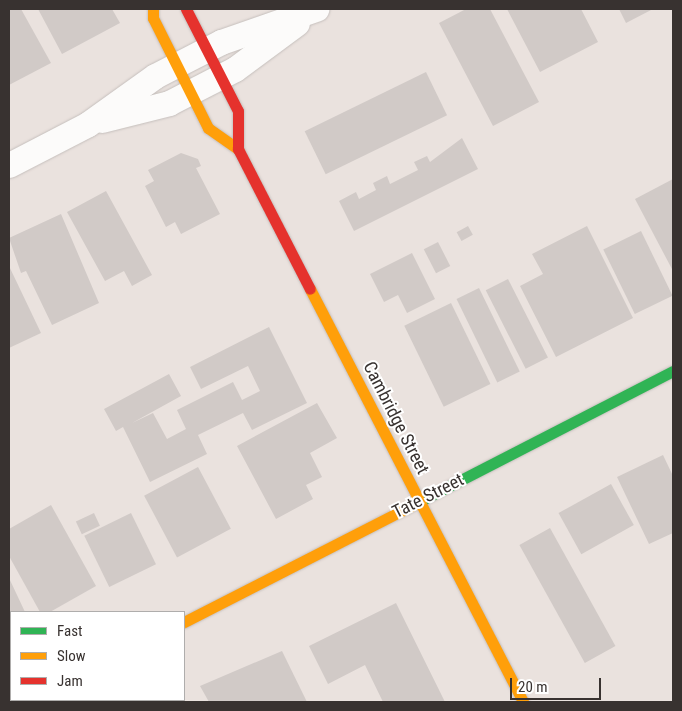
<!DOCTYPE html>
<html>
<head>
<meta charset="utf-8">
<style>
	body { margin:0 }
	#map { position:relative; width:682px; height:711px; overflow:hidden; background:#eae2de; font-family:"Roboto Condensed",sans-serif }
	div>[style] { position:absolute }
	.building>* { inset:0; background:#d1cac7; transform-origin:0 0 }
	.roads { filter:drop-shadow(0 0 1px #c5bfbc) drop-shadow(0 0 1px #c5bfbc) }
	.street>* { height:25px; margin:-12.5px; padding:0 12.5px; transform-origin:12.5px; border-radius:12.5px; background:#fcfbfa }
	.fast>* { height:11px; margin:-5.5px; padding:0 5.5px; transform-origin:5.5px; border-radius:5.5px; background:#30b455 }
	.slow>* { height:11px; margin:-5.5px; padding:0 5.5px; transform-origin:5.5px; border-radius:5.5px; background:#ff9f0a }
	.jam>* { height:11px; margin:-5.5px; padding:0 5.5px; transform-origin:5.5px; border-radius:5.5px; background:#e5322d }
	span { translate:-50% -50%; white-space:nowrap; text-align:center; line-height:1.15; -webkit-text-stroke:4px #fff; paint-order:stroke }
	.street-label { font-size:18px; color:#383230 }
	.frame { position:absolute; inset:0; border:10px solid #383230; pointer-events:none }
	.legend { position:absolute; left:10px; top:611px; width:175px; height:90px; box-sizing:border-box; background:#fff; border:1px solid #afadac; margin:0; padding:6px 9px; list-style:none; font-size:15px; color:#383230 }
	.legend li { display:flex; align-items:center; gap:10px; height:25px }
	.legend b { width:25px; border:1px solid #afadac }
	.scale { position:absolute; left:510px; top:678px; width:91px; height:22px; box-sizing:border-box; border:2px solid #383230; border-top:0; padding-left:6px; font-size:15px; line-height:18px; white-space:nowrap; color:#383230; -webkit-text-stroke:4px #fff; paint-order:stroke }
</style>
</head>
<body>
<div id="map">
	<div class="building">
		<div style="clip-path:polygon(9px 9px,21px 9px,51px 63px,9px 85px)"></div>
		<div style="clip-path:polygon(38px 9px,112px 9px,120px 23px,62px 54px)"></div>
		<div style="clip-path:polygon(466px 9px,490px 9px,539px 102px,493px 126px,439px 23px)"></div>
		<div style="clip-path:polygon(507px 9px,581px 9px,598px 42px,540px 72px)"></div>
		<div style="clip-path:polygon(619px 9px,653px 9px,626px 23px)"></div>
		<div style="left:426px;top:72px;width:48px;height:135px;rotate:64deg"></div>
		<div style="clip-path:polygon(462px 138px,478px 169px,354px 231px,339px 201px,356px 192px,359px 199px,376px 190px,373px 183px,387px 176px,390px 184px,418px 170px,414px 162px,427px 156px,430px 162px)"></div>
		<div style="clip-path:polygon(181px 153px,198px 159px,201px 166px,196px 168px,220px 214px,181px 234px,175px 222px,166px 227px,145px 186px,154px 181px,148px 170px)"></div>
		<div style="clip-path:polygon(673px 179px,673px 271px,635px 199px)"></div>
		<div style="clip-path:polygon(106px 191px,152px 275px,132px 286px,124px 271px,105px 281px,67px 212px)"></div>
		<div style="clip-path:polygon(61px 214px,99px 303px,52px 325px,26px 271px,21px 273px,9px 238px)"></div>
		<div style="left:468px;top:226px;width:10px;height:13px;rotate:61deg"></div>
		<div style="clip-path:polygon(587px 226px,633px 318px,556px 357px,520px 286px,543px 274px,532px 254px)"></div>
		<div style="left:641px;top:231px;width:72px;height:42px;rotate:64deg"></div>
		<div style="left:438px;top:242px;width:27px;height:16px;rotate:63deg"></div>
		<div style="clip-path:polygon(412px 253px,435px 299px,407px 313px,398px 295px,384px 302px,370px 274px)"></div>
		<div style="clip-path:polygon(9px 266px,41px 333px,9px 348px)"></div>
		<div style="left:508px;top:279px;width:88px;height:25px;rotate:63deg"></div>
		<div style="left:479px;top:288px;width:93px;height:25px;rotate:64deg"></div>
		<div style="left:451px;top:303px;width:90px;height:52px;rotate:64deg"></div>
		<div style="clip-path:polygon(269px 327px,307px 403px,252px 430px,243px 413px,198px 435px,207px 454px,150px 482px,123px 427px,116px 431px,104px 409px,169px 374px,181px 396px,132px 423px,153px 413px,167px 439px,186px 429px,177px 410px,233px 382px,242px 400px,260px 391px,248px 366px,201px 389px,190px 367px)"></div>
		<div style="clip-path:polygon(317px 403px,337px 438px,310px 453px,322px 477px,306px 485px,313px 499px,276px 519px,237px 446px)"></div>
		<div style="clip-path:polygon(663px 455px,673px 476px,673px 533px,649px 544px,617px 477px)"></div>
		<div style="left:198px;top:467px;width:70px;height:61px;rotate:62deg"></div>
		<div style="left:611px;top:484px;width:47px;height:60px;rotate:61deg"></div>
		<div style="clip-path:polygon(51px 505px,96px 586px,50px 612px,40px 612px,9px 556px,9px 529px)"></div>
		<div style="left:94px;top:513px;width:14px;height:20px;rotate:65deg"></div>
		<div style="left:131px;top:513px;width:57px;height:52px;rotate:64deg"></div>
		<div style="left:550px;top:528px;width:135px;height:35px;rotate:61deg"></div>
		<div style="clip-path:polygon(9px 578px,25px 612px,11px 612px,9px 633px)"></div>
		<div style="clip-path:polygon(396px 603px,445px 702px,383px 702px,365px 665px,328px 684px,309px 646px)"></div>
		<div style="clip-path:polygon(282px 651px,307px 702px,209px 702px,200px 686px)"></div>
	</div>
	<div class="roads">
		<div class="street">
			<div style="left:102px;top:120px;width:69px;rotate:-14.2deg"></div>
			<div style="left:169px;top:103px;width:74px;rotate:-27.3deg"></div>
			<div style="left:235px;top:69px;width:77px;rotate:-36.6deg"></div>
			<div style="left:9px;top:165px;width:89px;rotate:-27.4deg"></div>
			<div style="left:88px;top:124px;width:82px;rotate:-35.6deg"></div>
			<div style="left:155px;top:76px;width:74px;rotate:-27.3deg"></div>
			<div style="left:221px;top:42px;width:101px;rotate:-19.2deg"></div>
			<div style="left:28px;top:702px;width:5px;rotate:-22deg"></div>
		</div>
		<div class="fast">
			<div style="left:420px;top:501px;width:284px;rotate:-27.2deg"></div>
		</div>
		<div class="slow">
			<div style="left:153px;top:9px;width:9px;rotate:90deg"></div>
			<div style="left:153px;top:18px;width:123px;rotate:63.4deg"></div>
			<div style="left:208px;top:128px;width:37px;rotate:35deg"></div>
			<div style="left:310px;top:289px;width:465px;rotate:62.7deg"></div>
			<div style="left:184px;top:622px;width:265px;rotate:-27.1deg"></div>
		</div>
		<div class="jam">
			<div style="left:186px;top:9px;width:114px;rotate:63deg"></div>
			<div style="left:238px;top:111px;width:38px;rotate:90deg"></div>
			<div style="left:238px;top:149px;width:157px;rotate:62.8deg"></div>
		</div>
	</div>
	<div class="street-label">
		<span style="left:396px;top:418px;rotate:63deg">Cambridge Street</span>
		<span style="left:428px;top:496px;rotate:-27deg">Tate Street</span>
	</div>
	<div class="frame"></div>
	<ul class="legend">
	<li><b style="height:6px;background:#30b455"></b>Fast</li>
	<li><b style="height:6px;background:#ff9f0a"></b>Slow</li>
	<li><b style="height:6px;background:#e5322d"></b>Jam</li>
	</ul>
	<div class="scale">20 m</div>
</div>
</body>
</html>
